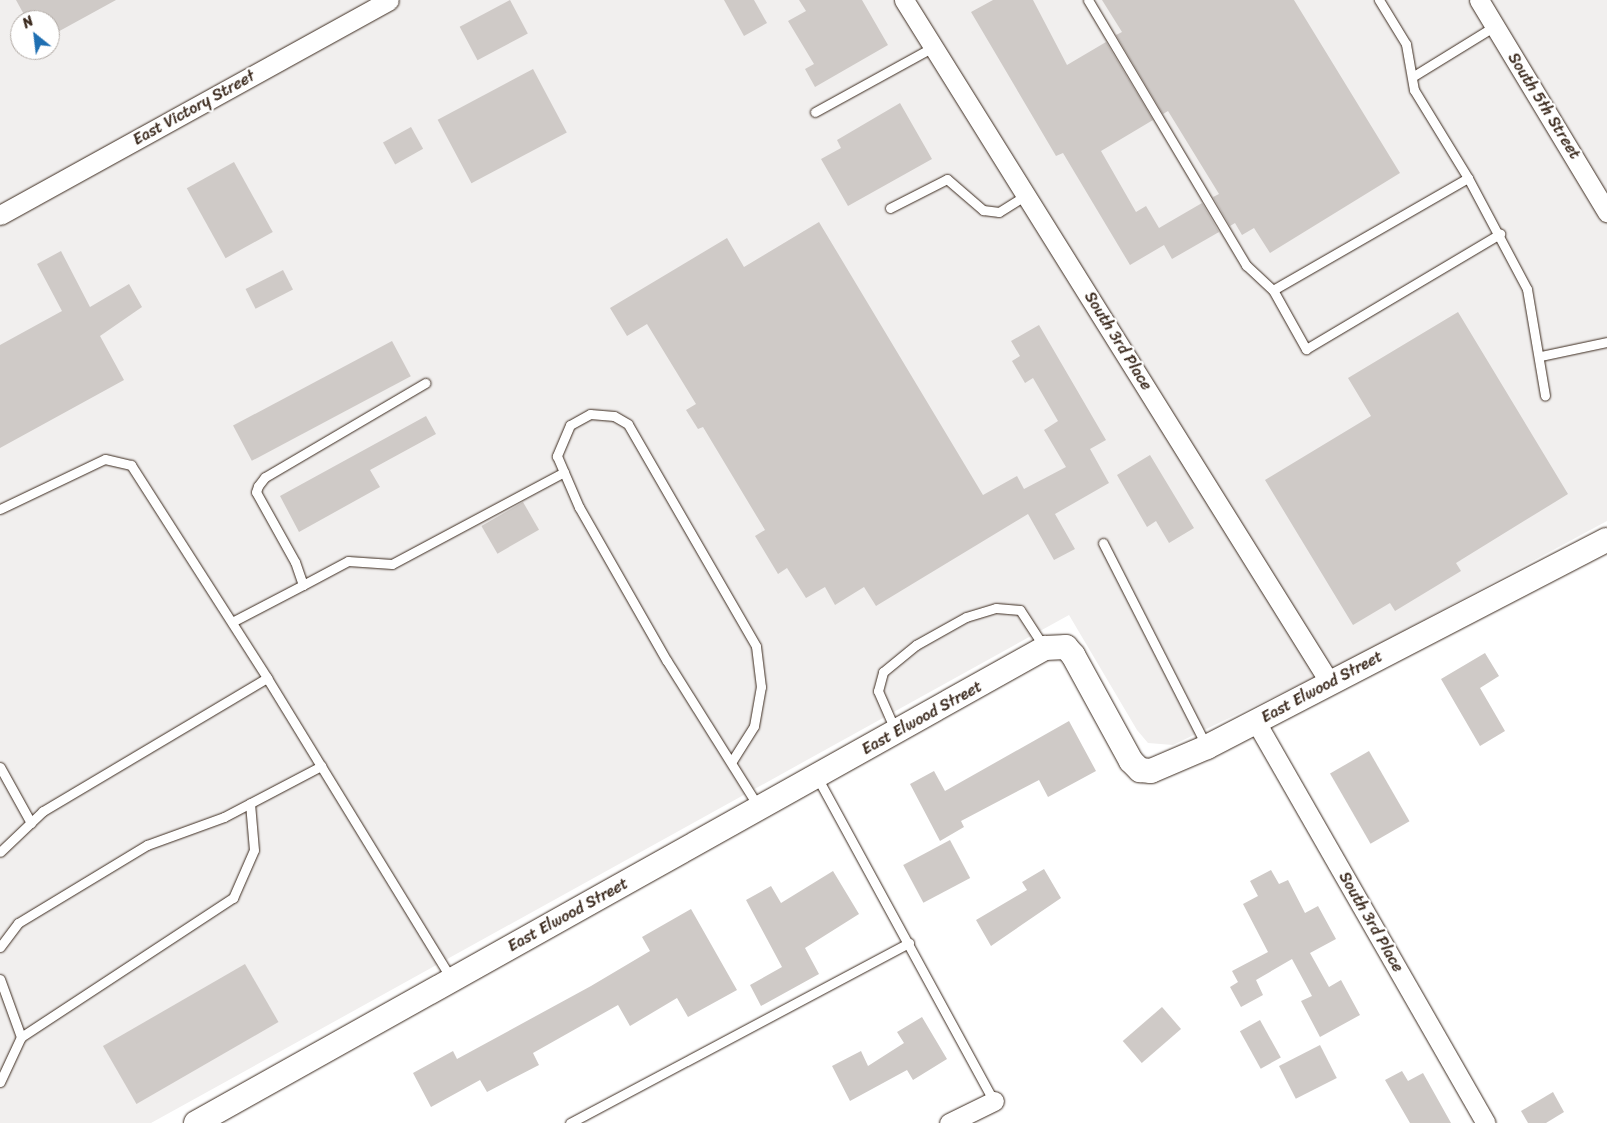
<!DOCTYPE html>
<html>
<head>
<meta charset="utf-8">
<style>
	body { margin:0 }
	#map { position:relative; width:1607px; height:1123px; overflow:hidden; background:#fff; font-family:Sriracha,sans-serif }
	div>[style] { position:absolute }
	.built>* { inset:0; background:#f1efee }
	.building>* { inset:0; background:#cfcac7; transform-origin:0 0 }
	.roads { filter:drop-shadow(0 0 1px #3b2a1e) drop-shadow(0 0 1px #3b2a1e) }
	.service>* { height:9px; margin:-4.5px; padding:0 4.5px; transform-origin:4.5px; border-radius:4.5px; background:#fff }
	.minor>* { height:19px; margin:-9.5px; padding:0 9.5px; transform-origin:9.5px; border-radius:9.5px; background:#fff }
	.tertiary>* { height:24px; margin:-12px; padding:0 12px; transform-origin:12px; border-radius:12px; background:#fff }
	span { translate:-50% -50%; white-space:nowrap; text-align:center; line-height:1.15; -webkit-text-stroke:4.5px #fff; paint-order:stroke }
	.street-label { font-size:16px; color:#3b2a1e }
	.north { position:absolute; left:10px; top:10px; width:50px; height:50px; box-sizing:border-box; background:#fff; border:1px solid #b1aaa5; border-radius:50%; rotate:331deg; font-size:14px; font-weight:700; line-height:20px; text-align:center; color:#3b2a1e }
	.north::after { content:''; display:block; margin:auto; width:18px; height:22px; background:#1f6fb2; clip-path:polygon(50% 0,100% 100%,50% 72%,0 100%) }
</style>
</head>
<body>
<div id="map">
	<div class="built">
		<div style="clip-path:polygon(evenodd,0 0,1607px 0,1607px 521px,1340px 665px,1173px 745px,1148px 743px,1137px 730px,1069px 615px,151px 1123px,0 1123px,0 0,20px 20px,50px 20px,50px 50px,20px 50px,20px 20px)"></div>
	</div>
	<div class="building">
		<div style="clip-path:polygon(16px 0,116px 0,54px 34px,42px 13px,27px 20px)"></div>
		<div style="left:510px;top:0;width:38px;height:57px;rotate:62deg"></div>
		<div style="clip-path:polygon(724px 0,754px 0,767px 23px,744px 36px)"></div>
		<div style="clip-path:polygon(799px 0,862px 0,888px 45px,815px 87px,805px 69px,814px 64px,788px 21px,806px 11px)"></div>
		<div style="clip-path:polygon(993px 0,1033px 0,1067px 65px,1106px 42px,1153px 120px,1101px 151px,1136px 212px,1146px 206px,1159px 228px,1202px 203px,1219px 232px,1172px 259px,1164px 245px,1130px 265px,1063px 153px,1056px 156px,971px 12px)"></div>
		<div style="clip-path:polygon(1102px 0,1294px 0,1400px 173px,1270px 253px,1254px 228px,1242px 235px,1235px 223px,1230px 226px,1213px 197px,1219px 194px,1168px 111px,1163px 114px,1116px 35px,1122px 32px)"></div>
		<div style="left:533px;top:69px;width:72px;height:108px;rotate:62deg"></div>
		<div style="clip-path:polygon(900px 103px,932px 159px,848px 206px,821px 159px,841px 148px,837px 140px)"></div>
		<div style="left:411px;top:127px;width:25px;height:32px;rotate:61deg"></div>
		<div style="left:234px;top:162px;width:80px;height:54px;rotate:61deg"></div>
		<div style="clip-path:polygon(819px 222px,983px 495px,1017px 476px,1024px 489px,1066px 467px,1044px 430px,1058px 421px,1033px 378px,1025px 383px,1012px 361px,1020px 356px,1011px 341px,1039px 325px,1106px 440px,1090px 449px,1109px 483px,1055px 514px,1075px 549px,1054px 560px,1028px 514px,876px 606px,864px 587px,835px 605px,825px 587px,806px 598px,787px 568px,778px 574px,755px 536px,765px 530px,703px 427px,698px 429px,686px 410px,696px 404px,647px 324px,627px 336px,610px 308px,727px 238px,744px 267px)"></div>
		<div style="clip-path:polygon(61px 251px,90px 307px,129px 284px,142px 307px,100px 336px,124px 380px,0 448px,0 345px,62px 311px,37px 264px)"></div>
		<div style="left:283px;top:270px;width:22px;height:42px;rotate:63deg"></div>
		<div style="clip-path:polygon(1458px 312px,1568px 494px,1456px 563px,1461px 571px,1395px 611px,1390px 603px,1353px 625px,1265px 480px,1371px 416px,1348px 378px)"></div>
		<div style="left:392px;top:341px;width:40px;height:180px;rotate:62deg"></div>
		<div style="clip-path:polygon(426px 416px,436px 434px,370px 470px,380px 487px,299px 532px,280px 496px)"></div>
		<div style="clip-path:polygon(1150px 455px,1194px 528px,1169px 543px,1156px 521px,1147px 527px,1117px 475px)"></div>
		<div style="left:523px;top:502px;width:32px;height:48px;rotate:60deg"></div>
		<div style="clip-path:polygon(1485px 653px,1499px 676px,1480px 688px,1505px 731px,1480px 746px,1441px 679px)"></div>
		<div style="clip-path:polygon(1069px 721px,1096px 771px,1048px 797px,1039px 780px,961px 821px,964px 827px,940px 841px,910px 784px,934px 771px,945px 791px)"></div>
		<div style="left:1369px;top:751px;width:81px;height:45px;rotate:60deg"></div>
		<div style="left:950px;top:840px;width:43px;height:53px;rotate:62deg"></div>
		<div style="clip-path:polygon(1044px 869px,1061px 898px,991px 946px,976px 920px,1027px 890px,1022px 882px)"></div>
		<div style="clip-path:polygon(1271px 870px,1279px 884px,1288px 880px,1305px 913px,1318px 906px,1336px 939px,1310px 953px,1329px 987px,1341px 980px,1360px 1015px,1320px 1037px,1301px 1001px,1312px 996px,1292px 959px,1256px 980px,1263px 995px,1241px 1007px,1230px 987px,1238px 982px,1232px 971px,1268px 952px,1243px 904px,1258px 896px,1250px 881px)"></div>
		<div style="clip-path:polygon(833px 871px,859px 914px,805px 948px,819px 974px,761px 1006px,750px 985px,782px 967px,746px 900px,771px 886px,781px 903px)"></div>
		<div style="clip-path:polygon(691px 909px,737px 990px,688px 1017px,677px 998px,630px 1026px,618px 1005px,533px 1053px,539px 1065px,487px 1092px,480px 1080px,431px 1107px,413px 1073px,453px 1051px,457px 1059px,591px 986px,650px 951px,642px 937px)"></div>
		<div style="left:245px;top:964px;width:67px;height:164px;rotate:60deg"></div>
		<div style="left:1162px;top:1007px;width:29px;height:52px;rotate:49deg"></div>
		<div style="clip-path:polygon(922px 1017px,947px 1059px,913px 1080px,907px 1070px,850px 1101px,832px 1066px,861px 1051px,868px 1066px,904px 1043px,897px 1032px)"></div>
		<div style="left:1260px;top:1020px;width:43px;height:23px;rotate:61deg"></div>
		<div style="left:1320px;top:1045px;width:37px;height:46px;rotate:63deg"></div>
		<div style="clip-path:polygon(1402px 1071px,1408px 1081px,1423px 1073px,1451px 1123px,1410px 1123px,1385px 1080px)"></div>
		<div style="clip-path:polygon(1553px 1092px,1564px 1112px,1546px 1123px,1528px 1123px,1521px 1111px)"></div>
	</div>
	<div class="roads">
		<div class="service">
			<div style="left:1088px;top:0;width:309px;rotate:59.2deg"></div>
			<div style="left:1246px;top:265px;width:37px;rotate:43deg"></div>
			<div style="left:1273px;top:290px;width:225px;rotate:-29.9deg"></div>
			<div style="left:1468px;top:178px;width:103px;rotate:-121.5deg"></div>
			<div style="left:1414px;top:90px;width:47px;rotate:-99.9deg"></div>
			<div style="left:1406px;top:44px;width:52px;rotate:-121.5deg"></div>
			<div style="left:1412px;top:77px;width:97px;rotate:-31.6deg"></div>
			<div style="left:815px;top:112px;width:135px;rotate:-28.8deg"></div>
			<div style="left:1468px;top:178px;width:126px;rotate:62deg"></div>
			<div style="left:1527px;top:289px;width:108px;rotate:80.4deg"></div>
			<div style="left:890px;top:208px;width:64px;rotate:-27deg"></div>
			<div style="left:947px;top:179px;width:48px;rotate:40.7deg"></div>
			<div style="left:983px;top:210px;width:16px;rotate:7deg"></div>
			<div style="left:999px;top:212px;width:32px;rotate:-32deg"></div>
			<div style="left:1273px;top:290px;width:68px;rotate:60.8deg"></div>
			<div style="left:1306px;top:349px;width:226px;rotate:-30.7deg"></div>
			<div style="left:1541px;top:356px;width:67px;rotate:-12deg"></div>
			<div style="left:0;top:509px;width:116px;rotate:-25.5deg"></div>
			<div style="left:105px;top:459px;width:27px;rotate:13deg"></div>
			<div style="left:131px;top:465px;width:253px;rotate:57.4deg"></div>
			<div style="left:267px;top:678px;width:261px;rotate:149.3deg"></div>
			<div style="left:43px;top:811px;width:59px;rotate:136.4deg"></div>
			<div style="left:1103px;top:543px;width:229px;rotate:63deg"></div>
			<div style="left:303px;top:585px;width:51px;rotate:-28.1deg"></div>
			<div style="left:348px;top:561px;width:44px;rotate:3.9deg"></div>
			<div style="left:392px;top:564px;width:195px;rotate:-28.1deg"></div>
			<div style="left:232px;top:622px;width:80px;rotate:-27.5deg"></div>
			<div style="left:303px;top:585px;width:24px;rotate:-109deg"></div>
			<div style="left:295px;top:562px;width:80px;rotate:-119.1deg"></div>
			<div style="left:256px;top:492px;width:6px;rotate:-72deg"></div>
			<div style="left:258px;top:486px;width:11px;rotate:-52deg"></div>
			<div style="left:265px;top:477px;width:186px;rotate:-30.4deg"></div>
			<div style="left:267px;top:678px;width:354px;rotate:58.5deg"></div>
			<div style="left:896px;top:732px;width:45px;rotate:-113.7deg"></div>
			<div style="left:878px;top:691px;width:20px;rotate:-75deg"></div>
			<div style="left:883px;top:672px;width:43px;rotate:-39.3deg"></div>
			<div style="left:916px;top:645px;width:57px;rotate:-29.2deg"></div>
			<div style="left:966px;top:617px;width:31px;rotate:-17deg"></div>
			<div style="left:996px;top:608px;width:24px;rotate:5deg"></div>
			<div style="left:1020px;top:610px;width:44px;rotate:57deg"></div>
			<div style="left:732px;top:761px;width:41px;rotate:-57.8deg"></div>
			<div style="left:754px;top:726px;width:40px;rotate:-80deg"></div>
			<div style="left:761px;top:687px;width:41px;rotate:-97deg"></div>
			<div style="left:756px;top:646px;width:256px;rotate:-120deg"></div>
			<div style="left:628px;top:424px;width:16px;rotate:-150deg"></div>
			<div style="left:614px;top:416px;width:24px;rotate:-175deg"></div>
			<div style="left:590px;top:414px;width:23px;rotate:151deg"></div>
			<div style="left:570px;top:425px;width:34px;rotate:113deg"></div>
			<div style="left:557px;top:456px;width:56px;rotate:66.7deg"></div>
			<div style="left:579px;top:507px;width:177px;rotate:60.3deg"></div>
			<div style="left:667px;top:661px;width:171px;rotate:57.9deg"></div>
			<div style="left:0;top:767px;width:64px;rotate:61deg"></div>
			<div style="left:817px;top:777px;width:369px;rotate:61.4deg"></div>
			<div style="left:0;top:947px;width:30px;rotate:-53deg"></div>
			<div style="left:18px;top:923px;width:151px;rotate:-31.2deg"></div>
			<div style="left:147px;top:845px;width:82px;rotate:-20deg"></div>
			<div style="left:224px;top:817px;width:110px;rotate:-27.7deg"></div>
			<div style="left:0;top:979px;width:62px;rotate:70.1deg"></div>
			<div style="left:21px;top:1037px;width:254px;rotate:-33.3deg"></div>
			<div style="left:233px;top:898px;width:52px;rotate:-66.4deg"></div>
			<div style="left:254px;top:850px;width:47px;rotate:-94.9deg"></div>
			<div style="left:0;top:1082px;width:50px;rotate:-65deg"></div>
			<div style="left:570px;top:1123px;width:384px;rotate:-28deg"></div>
		</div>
		<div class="minor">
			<div style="left:904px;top:0;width:805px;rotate:58.05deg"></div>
			<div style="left:1479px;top:0;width:248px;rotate:58.9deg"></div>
			<div style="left:0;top:215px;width:444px;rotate:-28.9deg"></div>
			<div style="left:1256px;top:722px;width:462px;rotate:60.2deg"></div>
			<div style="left:949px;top:1123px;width:50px;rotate:-26.1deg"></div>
		</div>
		<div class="tertiary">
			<div style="left:196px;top:1123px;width:973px;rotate:-29.23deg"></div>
			<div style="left:1045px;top:648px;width:21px;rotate:-3deg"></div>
			<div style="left:1066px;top:647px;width:11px;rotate:49deg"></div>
			<div style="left:1073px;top:655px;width:121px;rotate:61.3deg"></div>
			<div style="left:1131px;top:761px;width:13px;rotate:45deg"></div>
			<div style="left:1140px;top:770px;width:11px;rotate:5deg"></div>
			<div style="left:1151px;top:771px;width:61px;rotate:-23.2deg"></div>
			<div style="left:1207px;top:747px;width:450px;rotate:-27.4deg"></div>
		</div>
	</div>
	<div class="street-label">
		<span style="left:1544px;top:106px;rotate:58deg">South 5th Street</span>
		<span style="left:194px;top:108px;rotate:-29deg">East Victory Street</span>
		<span style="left:1118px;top:341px;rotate:58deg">South 3rd Place</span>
		<span style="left:1322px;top:687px;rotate:-28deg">East Elwood Street</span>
		<span style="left:922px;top:718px;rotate:-29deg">East Elwood Street</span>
		<span style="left:568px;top:915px;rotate:-29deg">East Elwood Street</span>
		<span style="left:1371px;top:922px;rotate:60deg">South 3rd Place</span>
	</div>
	<div class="north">N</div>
</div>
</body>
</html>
